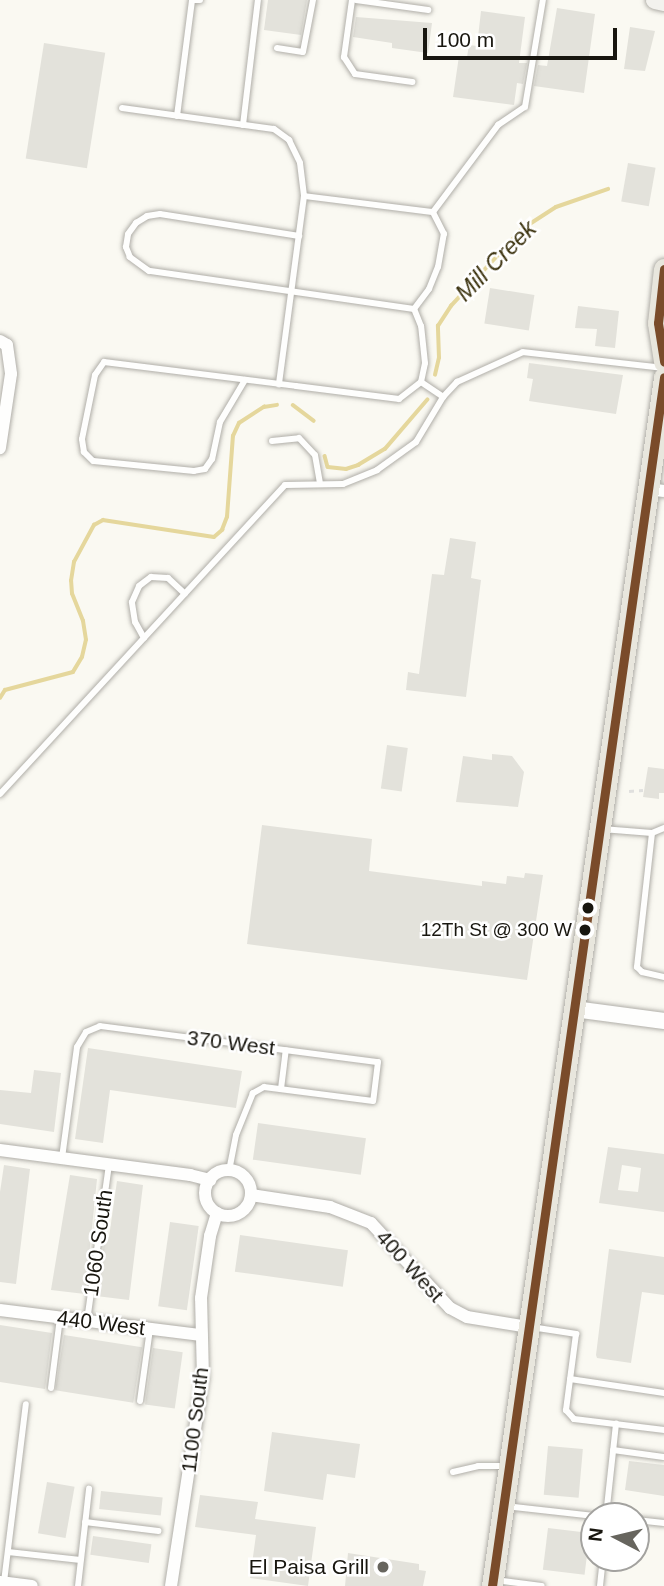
<!DOCTYPE html>
<html>
<head>
<meta charset="utf-8">
<style>
	body { margin:0 }
	#map { position:relative; width:664px; height:1586px; overflow:hidden; background:#faf9f2; font-family:Helvetica,sans-serif }
	div>[style] { position:absolute }
	.stream>* { height:3.5px; margin:-1.75px; padding:0 1.75px; transform-origin:1.75px; border-radius:1.75px; background:#e5d79c }
	.building>* { inset:0; background:#e3e2db; transform-origin:0 0 }
	.path>* { height:2.5px; margin-top:-1.25px; transform-origin:0; background:repeating-linear-gradient(90deg,#e0e0de 0 5px,transparent 0 10px) }
	.roads { filter:drop-shadow(0 0 2px #b0aea8) drop-shadow(0 0 2px #b0aea8) }
	.service>* { height:6px; margin:-3px; padding:0 3px; transform-origin:3px; border-radius:3px; background:#fefefd }
	.minor>* { height:12px; margin:-6px; padding:0 6px; transform-origin:6px; border-radius:6px; background:#fefefd }
	.minor>.ring { margin:-6px; padding:0; box-sizing:content-box; background:none; border:12px solid #fefefd; border-radius:50% }
	.tertiary>* { height:16px; margin:-8px; padding:0 8px; transform-origin:8px; border-radius:8px; background:#fefefd }
	.secondary>* { height:18px; margin:-9px; padding:0 9px; transform-origin:9px; border-radius:9px; background:#f3f2ee }
	.primary>* { height:21px; margin:-10.5px; padding:0 10.5px; transform-origin:10.5px; border-radius:10.5px; background:#e8e6dd }
	.bus-1>* { height:9px; margin:-4.5px; padding:0 4.5px; transform-origin:4.5px; border-radius:4.5px; background:#7a4b2a }
	.dots>* { width:19px; height:19px; translate:-50% -50%; box-sizing:border-box; border:4px solid #fff; border-radius:50% }
	span { translate:-50% -50%; white-space:nowrap; text-align:center; line-height:1.15; -webkit-text-stroke:5px #fff; paint-order:stroke }
	.bus-label { font-size:19px; color:#18160f }
	.right { translate:-100% -50%; text-align:right }
	.street-label { font-size:21px; color:#18160f }
	.poi-label { font-size:21px; color:#18160f }
	.water-label { font-size:23px; color:#3b320e; font-style:italic }
	.north { position:absolute; left:580px; top:1502px; width:70px; height:70px; box-sizing:border-box; background:#fff; border:2px solid #a3a29f; border-radius:50%; rotate:277deg; font-size:19px; font-weight:700; line-height:28px; text-align:center; color:#18160f }
	.north::after { content:''; display:block; margin:auto; width:24px; height:32px; background:#67655e; clip-path:polygon(50% 0,100% 100%,50% 72%,0 100%) }
	.scale { position:absolute; left:423px; top:28px; width:194px; height:32px; box-sizing:border-box; border:4px solid #18160f; border-top:0; padding-left:9px; font-size:21px; line-height:24px; white-space:nowrap; color:#18160f; -webkit-text-stroke:5px #fff; paint-order:stroke }
</style>
</head>
<body>
<div id="map">
	<div class="stream">
		<div style="left:435px;top:375px;width:17px;rotate:-77deg"></div>
		<div style="left:439px;top:358px;width:32px;rotate:-92deg"></div>
		<div style="left:438px;top:326px;width:24px;rotate:-57deg"></div>
		<div style="left:451px;top:306px;width:105px;rotate:-47.3deg"></div>
		<div style="left:522px;top:229px;width:40px;rotate:-32.9deg"></div>
		<div style="left:556px;top:207px;width:55px;rotate:-19.1deg"></div>
		<div style="left:293px;top:405px;width:26px;rotate:37deg"></div>
		<div style="left:325px;top:456px;width:11px;rotate:75deg"></div>
		<div style="left:328px;top:467px;width:18px;rotate:6deg"></div>
		<div style="left:346px;top:469px;width:13px;rotate:-18deg"></div>
		<div style="left:358px;top:465px;width:31px;rotate:-31deg"></div>
		<div style="left:385px;top:449px;width:65px;rotate:-49.4deg"></div>
		<div style="left:0;top:698px;width:9px;rotate:-58deg"></div>
		<div style="left:5px;top:690px;width:70px;rotate:-14.8deg"></div>
		<div style="left:73px;top:672px;width:17px;rotate:-59deg"></div>
		<div style="left:82px;top:657px;width:17px;rotate:-77deg"></div>
		<div style="left:86px;top:640px;width:19px;rotate:-99deg"></div>
		<div style="left:83px;top:621px;width:29px;rotate:-112deg"></div>
		<div style="left:72px;top:594px;width:13px;rotate:-94deg"></div>
		<div style="left:71px;top:581px;width:19px;rotate:-81deg"></div>
		<div style="left:74px;top:562px;width:42px;rotate:-61.6deg"></div>
		<div style="left:94px;top:525px;width:10px;rotate:-29deg"></div>
		<div style="left:103px;top:520px;width:112px;rotate:8.7deg"></div>
		<div style="left:214px;top:537px;width:11px;rotate:-41deg"></div>
		<div style="left:222px;top:530px;width:14px;rotate:-69deg"></div>
		<div style="left:227px;top:517px;width:81px;rotate:-85.8deg"></div>
		<div style="left:233px;top:436px;width:14px;rotate:-65deg"></div>
		<div style="left:239px;top:423px;width:30px;rotate:-33deg"></div>
		<div style="left:264px;top:407px;width:13px;rotate:-9deg"></div>
	</div>
	<div class="building">
		<div style="clip-path:polygon(268px 0,307px 0,301px 35px,264px 30px)"></div>
		<div style="clip-path:polygon(557px 8px,595px 14px,584px 93px,534px 86px,538px 65px,547px 66px)"></div>
		<div style="clip-path:polygon(481px 11px,525px 17px,519px 63px,527px 63px,523px 84px,517px 83px,514px 105px,453px 97px,459px 56px,467px 57px,469px 45px,477px 46px)"></div>
		<div style="clip-path:polygon(356px 17px,432px 23px,428px 53px,392px 48px,392px 43px,353px 37px)"></div>
		<div style="clip-path:polygon(630px 27px,655px 31px,645px 71px,624px 69px)"></div>
		<div style="left:44px;top:43px;width:62px;height:117px;rotate:9deg"></div>
		<div style="left:628px;top:163px;width:28px;height:39px;rotate:10deg"></div>
		<div style="left:490px;top:288px;width:45px;height:36px;rotate:9deg"></div>
		<div style="clip-path:polygon(578px 306px,619px 311px,615px 348px,595px 346px,597px 329px,575px 328px)"></div>
		<div style="clip-path:polygon(529px 363px,623px 375px,616px 414px,529px 401px,533px 379px,527px 378px)"></div>
		<div style="clip-path:polygon(450px 538px,476px 542px,471px 578px,481px 580px,466px 697px,406px 690px,408px 672px,419px 674px,432px 574px,444px 575px)"></div>
		<div style="left:387px;top:745px;width:21px;height:44px;rotate:8deg"></div>
		<div style="clip-path:polygon(492px 754px,512px 756px,524px 772px,518px 807px,456px 802px,463px 756px,492px 760px)"></div>
		<div style="clip-path:polygon(648px 767px,664px 769px,664px 793px,659px 793px,659px 799px,643px 797px)"></div>
		<div style="clip-path:polygon(262px 825px,372px 839px,369px 871px,482px 886px,482px 881px,506px 884px,507px 876px,524px 878px,525px 873px,543px 875px,527px 980px,247px 944px)"></div>
		<div style="clip-path:polygon(88px 1048px,242px 1071px,236px 1108px,110px 1090px,103px 1143px,75px 1139px)"></div>
		<div style="clip-path:polygon(34px 1070px,61px 1073px,54px 1132px,0 1124px,0 1090px,31px 1093px)"></div>
		<div style="left:258px;top:1123px;width:109px;height:37px;rotate:8deg"></div>
		<div style="clip-path:polygon(evenodd,608px 1147px,664px 1154px,664px 1212px,599px 1203px,608px 1147px,622px 1165px,641px 1168px,638px 1192px,618px 1190px,622px 1165px)"></div>
		<div style="clip-path:polygon(4px 1165px,30px 1169px,16px 1284px,0 1282px,0 1192px)"></div>
		<div style="clip-path:polygon(70px 1175px,97px 1179px,85px 1294px,51px 1290px)"></div>
		<div style="clip-path:polygon(117px 1181px,143px 1185px,129px 1300px,96px 1296px,105px 1237px,109px 1237px)"></div>
		<div style="left:170px;top:1222px;width:29px;height:85px;rotate:8deg"></div>
		<div style="left:240px;top:1235px;width:109px;height:37px;rotate:8deg"></div>
		<div style="clip-path:polygon(609px 1249px,664px 1257px,664px 1295px,642px 1292px,631px 1363px,597px 1358px,596px 1355px)"></div>
		<div style="clip-path:polygon(0 1325px,52px 1333px,45px 1389px,0 1382px)"></div>
		<div style="left:64px;top:1335px;width:79px;height:56px;rotate:9deg"></div>
		<div style="left:153px;top:1348px;width:30px;height:57px;rotate:8deg"></div>
		<div style="clip-path:polygon(272px 1432px,360px 1444px,355px 1478px,327px 1474px,323px 1500px,264px 1491px)"></div>
		<div style="left:548px;top:1446px;width:35px;height:49px;rotate:5deg"></div>
		<div style="clip-path:polygon(629px 1461px,664px 1465px,664px 1496px,625px 1490px)"></div>
		<div style="left:47px;top:1482px;width:28px;height:52px;rotate:10deg"></div>
		<div style="left:101px;top:1491px;width:62px;height:18px;rotate:6deg"></div>
		<div style="clip-path:polygon(200px 1495px,258px 1502px,255px 1519px,316px 1527px,308px 1586px,250px 1578px,256px 1535px,195px 1527px)"></div>
		<div style="left:548px;top:1528px;width:42px;height:42px;rotate:7deg"></div>
		<div style="left:93px;top:1536px;width:59px;height:19px;rotate:8deg"></div>
		<div style="clip-path:polygon(348px 1553px,419px 1564px,419px 1570px,426px 1571px,423px 1586px,345px 1586px)"></div>
	</div>
	<div class="path">
		<div style="left:629px;top:791px;width:14px;rotate:-4deg"></div>
	</div>
	<div class="roads">
		<div class="service">
			<div style="left:352px;top:0;width:58px;rotate:98deg"></div>
			<div style="left:344px;top:57px;width:20px;rotate:57deg"></div>
			<div style="left:355px;top:74px;width:58px;rotate:8deg"></div>
			<div style="left:356px;top:0;width:73px;rotate:7.9deg"></div>
			<div style="left:277px;top:48px;width:26px;rotate:9deg"></div>
			<div style="left:303px;top:52px;width:53px;rotate:-79.1deg"></div>
			<div style="left:122px;top:108px;width:153px;rotate:7.9deg"></div>
			<div style="left:274px;top:129px;width:19px;rotate:36deg"></div>
			<div style="left:289px;top:140px;width:25px;rotate:64deg"></div>
			<div style="left:300px;top:163px;width:33px;rotate:83deg"></div>
			<div style="left:304px;top:196px;width:190px;rotate:97.6deg"></div>
			<div style="left:177px;top:116px;width:117px;rotate:-82.6deg"></div>
			<div style="left:192px;top:0;width:8px"></div>
			<div style="left:243px;top:125px;width:126px;rotate:-83.2deg"></div>
			<div style="left:304px;top:196px;width:130px;rotate:7.1deg"></div>
			<div style="left:414px;top:309px;width:25px;rotate:-53deg"></div>
			<div style="left:429px;top:289px;width:24px;rotate:-68deg"></div>
			<div style="left:438px;top:267px;width:34px;rotate:-80deg"></div>
			<div style="left:444px;top:234px;width:25px;rotate:-117deg"></div>
			<div style="left:433px;top:212px;width:109px;rotate:-53.2deg"></div>
			<div style="left:498px;top:125px;width:32px;rotate:-34deg"></div>
			<div style="left:525px;top:107px;width:109px;rotate:-80.5deg"></div>
			<div style="left:245px;top:380px;width:49px;rotate:120.8deg"></div>
			<div style="left:220px;top:422px;width:38px;rotate:102deg"></div>
			<div style="left:212px;top:459px;width:12px;rotate:125deg"></div>
			<div style="left:205px;top:469px;width:11px;rotate:170deg"></div>
			<div style="left:194px;top:471px;width:101px;rotate:-174.3deg"></div>
			<div style="left:93px;top:461px;width:13px;rotate:-135deg"></div>
			<div style="left:84px;top:452px;width:13px;rotate:-99deg"></div>
			<div style="left:82px;top:439px;width:65px;rotate:-78.5deg"></div>
			<div style="left:95px;top:375px;width:16px;rotate:-55deg"></div>
			<div style="left:104px;top:362px;width:193px;rotate:7.1deg"></div>
			<div style="left:296px;top:386px;width:104px;rotate:7.2deg"></div>
			<div style="left:399px;top:399px;width:28px;rotate:-38deg"></div>
			<div style="left:421px;top:382px;width:19px;rotate:-78deg"></div>
			<div style="left:425px;top:363px;width:37px;rotate:-96deg"></div>
			<div style="left:421px;top:326px;width:18px;rotate:-112deg"></div>
			<div style="left:414px;top:309px;width:268px;rotate:-171.8deg"></div>
			<div style="left:149px;top:271px;width:24px;rotate:-144deg"></div>
			<div style="left:130px;top:257px;width:11px;rotate:-112deg"></div>
			<div style="left:126px;top:247px;width:13px;rotate:-81deg"></div>
			<div style="left:128px;top:234px;width:14px;rotate:-54deg"></div>
			<div style="left:136px;top:223px;width:13px;rotate:-32deg"></div>
			<div style="left:147px;top:216px;width:13px;rotate:-9deg"></div>
			<div style="left:160px;top:214px;width:141px;rotate:9deg"></div>
			<div style="left:421px;top:382px;width:27px;rotate:34deg"></div>
			<div style="left:443px;top:397px;width:21px;rotate:-47deg"></div>
			<div style="left:457px;top:382px;width:72px;rotate:-24.4deg"></div>
			<div style="left:523px;top:352px;width:141px;rotate:6.5deg"></div>
			<div style="left:272px;top:441px;width:27px;rotate:-6deg"></div>
			<div style="left:299px;top:438px;width:23px;rotate:47deg"></div>
			<div style="left:315px;top:455px;width:27px;rotate:80deg"></div>
			<div style="left:144px;top:638px;width:18px;rotate:-119deg"></div>
			<div style="left:135px;top:622px;width:20px;rotate:-99deg"></div>
			<div style="left:132px;top:602px;width:17px;rotate:-66deg"></div>
			<div style="left:139px;top:586px;width:15px;rotate:-37deg"></div>
			<div style="left:151px;top:577px;width:17px;rotate:3deg"></div>
			<div style="left:168px;top:578px;width:23px;rotate:43deg"></div>
			<div style="left:0;top:794px;width:420px;rotate:-47.3deg"></div>
			<div style="left:285px;top:485px;width:58px;rotate:-1deg"></div>
			<div style="left:343px;top:484px;width:37px;rotate:-22deg"></div>
			<div style="left:377px;top:470px;width:48px;rotate:-35.7deg"></div>
			<div style="left:416px;top:442px;width:52px;rotate:-59deg"></div>
			<div style="left:602px;top:829px;width:50px;rotate:4.6deg"></div>
			<div style="left:652px;top:833px;width:135px;rotate:96.4deg"></div>
			<div style="left:637px;top:967px;width:7px;rotate:45deg"></div>
			<div style="left:642px;top:972px;width:23px;rotate:13deg"></div>
			<div style="left:652px;top:833px;width:13px;rotate:-23deg"></div>
			<div style="left:281px;top:1089px;width:39px;rotate:-83deg"></div>
			<div style="left:62px;top:1158px;width:112px;rotate:-82.3deg"></div>
			<div style="left:77px;top:1047px;width:17px;rotate:-59deg"></div>
			<div style="left:86px;top:1032px;width:15px;rotate:-23deg"></div>
			<div style="left:100px;top:1026px;width:280px;rotate:7.4deg"></div>
			<div style="left:378px;top:1062px;width:39px;rotate:97deg"></div>
			<div style="left:373px;top:1101px;width:110px;rotate:-172.7deg"></div>
			<div style="left:264px;top:1087px;width:13px;rotate:151deg"></div>
			<div style="left:253px;top:1093px;width:45px;rotate:112deg"></div>
			<div style="left:236px;top:1135px;width:36px;rotate:101deg"></div>
			<div style="left:87px;top:1321px;width:159px;rotate:-82deg"></div>
			<div style="left:531px;top:1327px;width:46px;rotate:8.8deg"></div>
			<div style="left:576px;top:1334px;width:77px;rotate:97.5deg"></div>
			<div style="left:566px;top:1410px;width:12px;rotate:48deg"></div>
			<div style="left:574px;top:1419px;width:91px;rotate:7deg"></div>
			<div style="left:570px;top:1379px;width:95px;rotate:8.5deg"></div>
			<div style="left:51px;top:1388px;width:71px;rotate:-82.7deg"></div>
			<div style="left:140px;top:1401px;width:73px;rotate:-82.1deg"></div>
			<div style="left:613px;top:1450px;width:51px;rotate:7.8deg"></div>
			<div style="left:453px;top:1472px;width:26px;rotate:-13deg"></div>
			<div style="left:478px;top:1466px;width:29px"></div>
			<div style="left:505px;top:1506px;width:90px;rotate:6.4deg"></div>
			<div style="left:606px;top:1516px;width:93px;rotate:-83.8deg"></div>
			<div style="left:636px;top:1520px;width:28px;rotate:6deg"></div>
			<div style="left:85px;top:1522px;width:74px;rotate:7deg"></div>
			<div style="left:8px;top:1552px;width:73px;rotate:6.3deg"></div>
			<div style="left:495px;top:1580px;width:47px;rotate:7.3deg"></div>
			<div style="left:4px;top:1582px;width:179px;rotate:-83deg"></div>
			<div style="left:78px;top:1586px;width:98px;rotate:-83.5deg"></div>
			<div style="left:600px;top:1586px;width:28px;rotate:-84deg"></div>
		</div>
		<div class="minor">
			<div style="left:0;top:341px;width:8px;rotate:30deg"></div>
			<div style="left:7px;top:345px;width:29px;rotate:82deg"></div>
			<div style="left:11px;top:374px;width:75px;rotate:98.5deg"></div>
			<div style="left:648px;top:489px;width:16px;rotate:7deg"></div>
			<div style="left:0;top:1150px;width:192px;rotate:7.5deg"></div>
			<div style="left:190px;top:1175px;width:21px;rotate:14deg"></div>
			<div class="ring" style="left:205px;top:1170px;width:34px;height:34px"></div>
			<div style="left:251px;top:1195px;width:80px;rotate:8.6deg"></div>
			<div style="left:330px;top:1207px;width:44px;rotate:21.3deg"></div>
			<div style="left:371px;top:1223px;width:116px;rotate:47.1deg"></div>
			<div style="left:450px;top:1308px;width:19px;rotate:28deg"></div>
			<div style="left:467px;top:1317px;width:63px;rotate:9.2deg"></div>
			<div style="left:0;top:1310px;width:203px;rotate:7.1deg"></div>
			<div style="left:0;top:1582px;width:32px;rotate:7deg"></div>
			<div style="left:171px;top:1586px;width:210px;rotate:-81.3deg"></div>
			<div style="left:203px;top:1378px;width:80px;rotate:-91.4deg"></div>
			<div style="left:201px;top:1298px;width:63px;rotate:-81.7deg"></div>
			<div style="left:210px;top:1236px;width:24px;rotate:-73deg"></div>
		</div>
		<div class="tertiary">
			<div style="left:574px;top:1009px;width:91px;rotate:7.6deg"></div>
		</div>
		<div class="secondary">
			<div style="left:655px;top:0;width:9px;rotate:13deg"></div>
		</div>
		<div class="primary">
			<div style="left:664px;top:269px;width:54px;rotate:96.3deg"></div>
			<div style="left:658px;top:323px;width:39px;rotate:81deg"></div>
			<div style="left:492px;top:1586px;width:1221px;rotate:-81.9deg"></div>
		</div>
	</div>
	<div class="bus-1">
		<div style="left:664px;top:269px;width:54px;rotate:96.3deg"></div>
		<div style="left:658px;top:323px;width:39px;rotate:81deg"></div>
		<div style="left:492px;top:1586px;width:1221px;rotate:-81.9deg"></div>
	</div>
	<div class="dots">
		<div style="left:588px;top:908px;background:#18160f"></div>
		<div style="left:585px;top:930px;background:#18160f"></div>
		<div style="left:383px;top:1567px;background:#67655e"></div>
	</div>
	<div class="bus-label">
		<span class="right" style="left:572px;top:930px">12Th St @ 300 W</span>
	</div>
	<div class="street-label">
		<span style="left:231px;top:1043px;rotate:7deg">370 West</span>
		<span style="left:98px;top:1243px;rotate:-82deg">1060 South</span>
		<span style="left:410px;top:1266px;rotate:48deg">400 West</span>
		<span style="left:101px;top:1323px;rotate:7deg">440 West</span>
		<span style="left:195px;top:1420px;rotate:-83deg">1100 South</span>
	</div>
	<div class="poi-label">
		<span class="right" style="left:369px;top:1567px">El Paisa Grill</span>
	</div>
	<div class="water-label">
		<span style="left:496px;top:261px;rotate:-45deg">Mill Creek</span>
	</div>
	<div class="north">N</div>
	<div class="scale">100 m</div>
</div>
</body>
</html>
